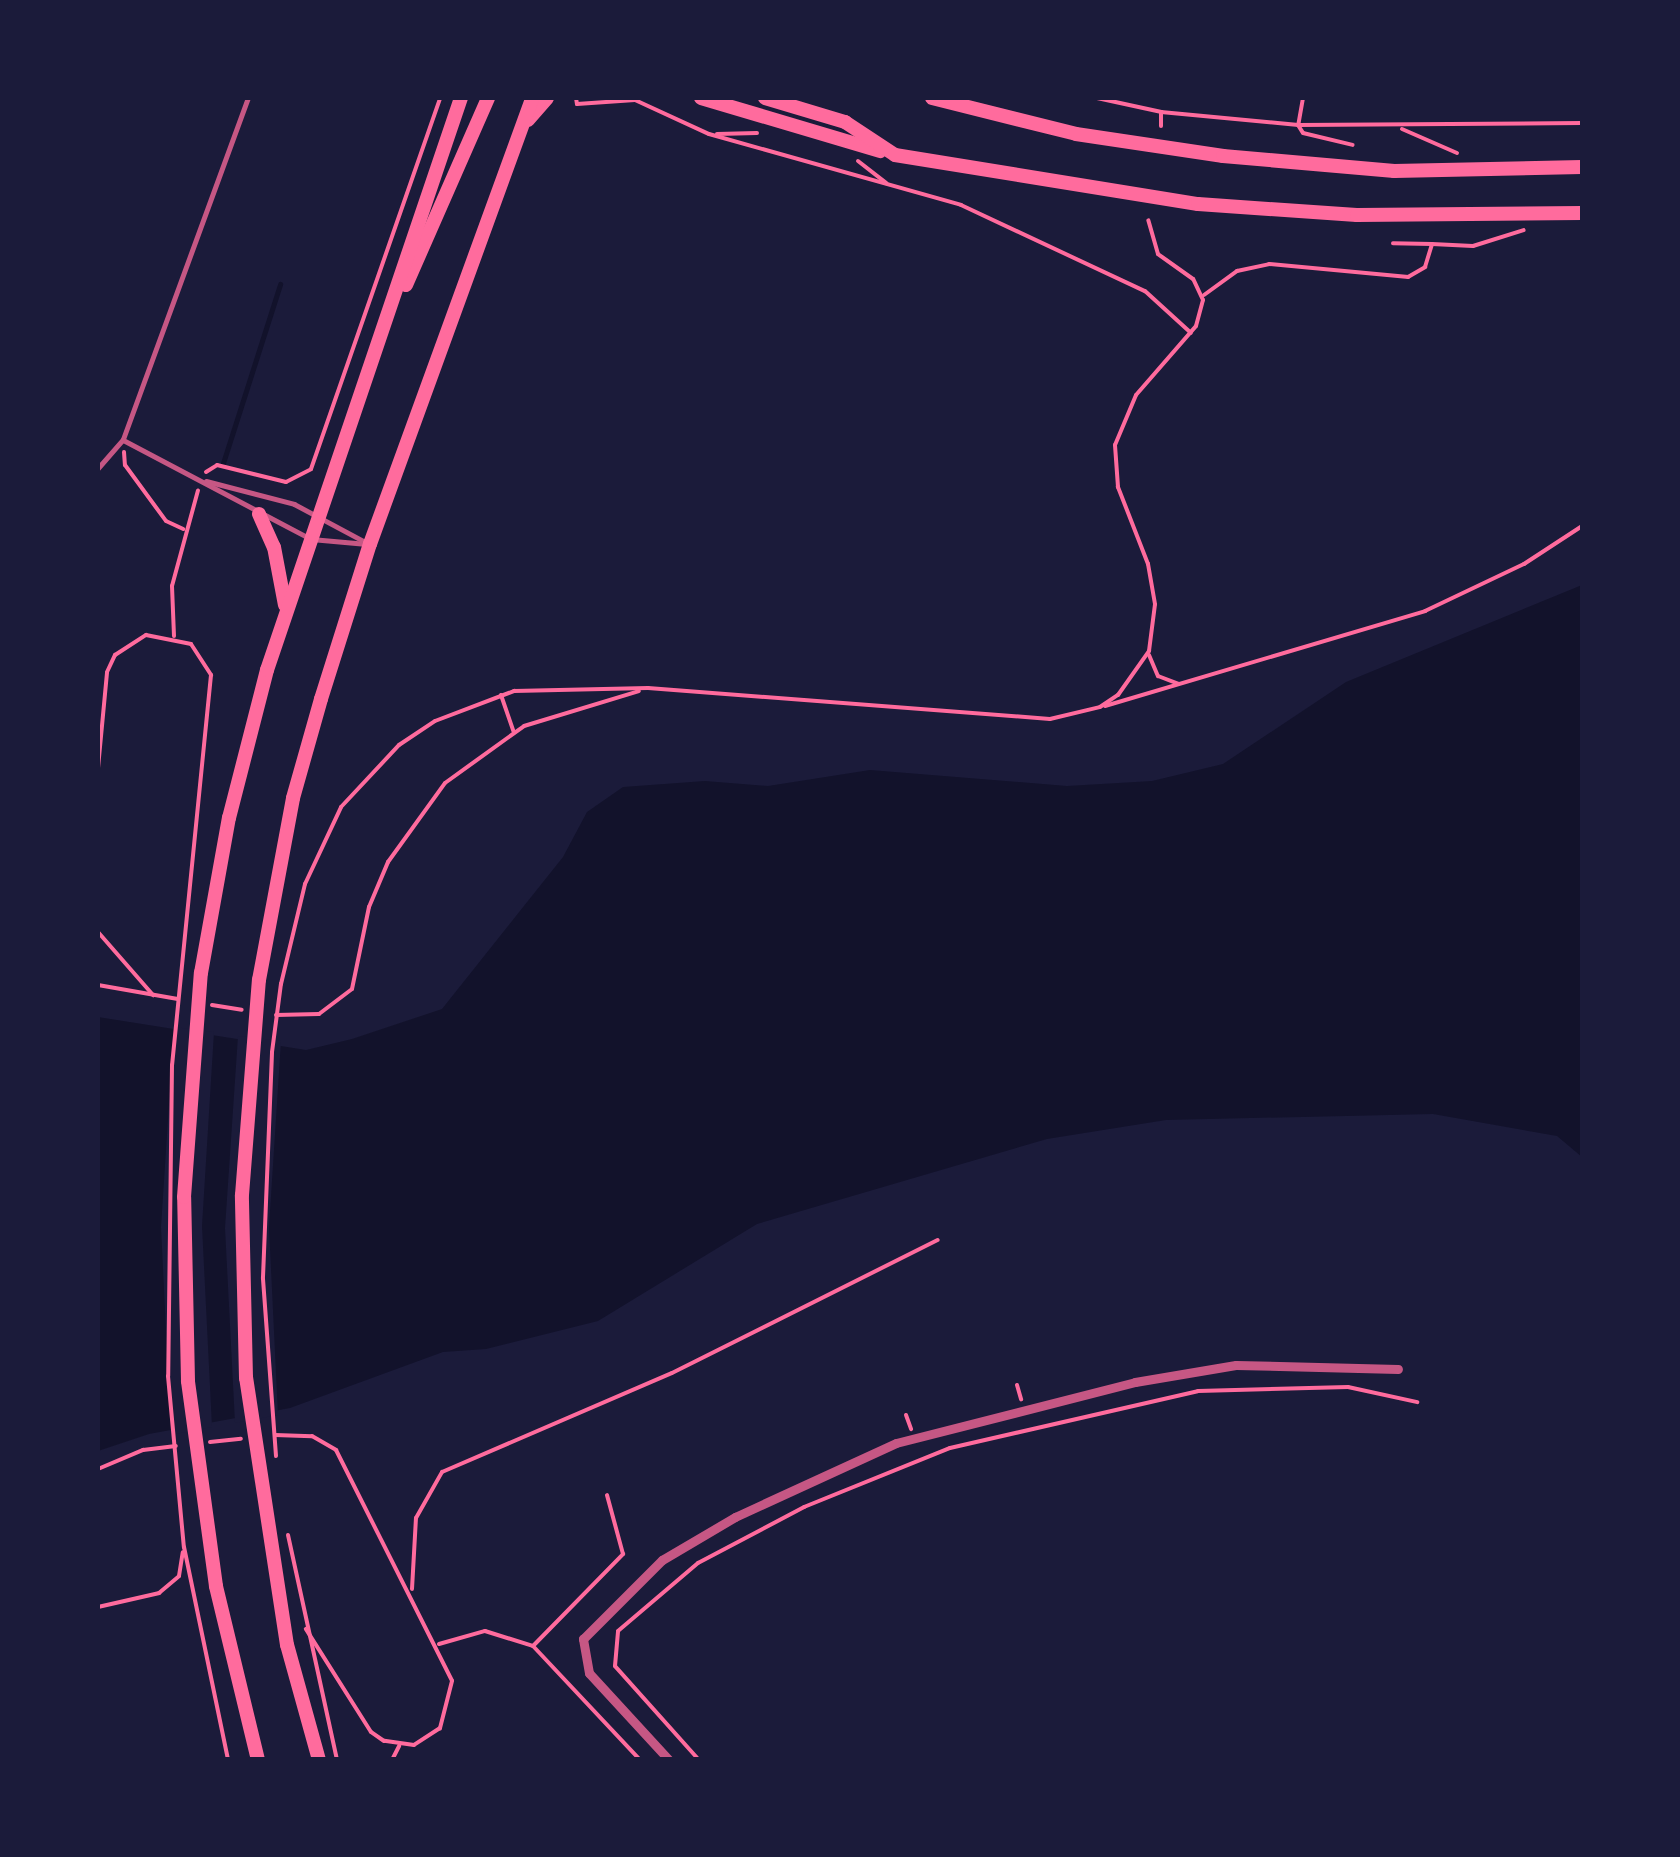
<!DOCTYPE html>
<html>
<head>
<meta charset="utf-8">
<style>
	body { margin:0 }
	#map { position:relative; width:1680px; height:1857px; overflow:hidden; background:#1b1b3a; font-family:"Titillium Web",sans-serif }
	div>[style] { position:absolute }
	.water>* { inset:0; background:#12122b }
	.pier>* { inset:0; background:#1b1b3a }
	.stream>* { height:5px; margin:-2.5px; padding:0 2.5px; transform-origin:2.5px; border-radius:2.5px; background:#12122b }
	.path>* { height:4px; margin:-2px; padding:0 2px; transform-origin:2px; border-radius:2px; background:#ff6b9d }
	.service>* { height:5px; margin:-2.5px; padding:0 2.5px; transform-origin:2.5px; border-radius:2.5px; background:#c65784 }
	.minor>* { height:9px; margin:-4.5px; padding:0 4.5px; transform-origin:4.5px; border-radius:4.5px; background:#c65784 }
	.primary>* { height:14px; margin:-7px; padding:0 7px; transform-origin:7px; border-radius:7px; background:#ff6b9d }
	span { translate:-50% -50%; white-space:nowrap; text-align:center; line-height:1.15; -webkit-text-stroke:9px #1b1b3a; paint-order:stroke }
	.frame { position:absolute; inset:0; border:100px solid #1b1b3a; pointer-events:none }
</style>
</head>
<body>
<div id="map">
	<div class="water">
		<div style="clip-path:polygon(1582px 585px,1582px 1157px,1557px 1136px,1433px 1114px,1166px 1120px,1047px 1139px,757px 1224px,598px 1321px,486px 1349px,443px 1352px,290px 1408px,149px 1434px,98px 1451px,98px 1017px,306px 1050px,352px 1039px,442px 1009px,563px 857px,587px 812px,623px 787px,705px 781px,768px 786px,870px 770px,1067px 786px,1152px 781px,1223px 764px,1346px 682px)"></div>
	</div>
	<div class="pier">
		<div style="clip-path:polygon(174px 1027px,214px 1032px,202px 1226px,212px 1427px,171px 1435px,161px 1227px)"></div>
		<div style="clip-path:polygon(238px 1036px,281px 1041px,269px 1227px,278px 1415px,235px 1423px,225px 1228px)"></div>
	</div>
	<div class="stream">
		<div style="left:223px;top:463px;width:188px;rotate:-72.3deg"></div>
	</div>
	<div class="path">
		<div style="left:576px;top:98px;width:6px;rotate:81deg"></div>
		<div style="left:577px;top:104px;width:58px;rotate:-3.9deg"></div>
		<div style="left:635px;top:100px;width:81px;rotate:24.7deg"></div>
		<div style="left:709px;top:134px;width:262px;rotate:15.7deg"></div>
		<div style="left:961px;top:205px;width:203px;rotate:25.1deg"></div>
		<div style="left:1145px;top:291px;width:62px;rotate:42.4deg"></div>
		<div style="left:1097px;top:98px;width:66px;rotate:12.3deg"></div>
		<div style="left:1161px;top:112px;width:14px;rotate:90deg"></div>
		<div style="left:1303px;top:98px;width:27px;rotate:100deg"></div>
		<div style="left:1298px;top:125px;width:9px;rotate:58deg"></div>
		<div style="left:1303px;top:133px;width:51px;rotate:13.5deg"></div>
		<div style="left:1161px;top:112px;width:138px;rotate:5.4deg"></div>
		<div style="left:1298px;top:125px;width:284px;rotate:-0.4deg"></div>
		<div style="left:1402px;top:129px;width:60px;rotate:23.6deg"></div>
		<div style="left:717px;top:134px;width:40px;rotate:-1.4deg"></div>
		<div style="left:858px;top:161px;width:36px;rotate:38deg"></div>
		<div style="left:1432px;top:244px;width:41px;rotate:2.8deg"></div>
		<div style="left:1473px;top:246px;width:53px;rotate:-17.4deg"></div>
		<div style="left:1204px;top:295px;width:41px;rotate:-36deg"></div>
		<div style="left:1237px;top:271px;width:33px;rotate:-12deg"></div>
		<div style="left:1269px;top:264px;width:140px;rotate:5.3deg"></div>
		<div style="left:1408px;top:277px;width:20px;rotate:-30deg"></div>
		<div style="left:1425px;top:267px;width:24px;rotate:-73deg"></div>
		<div style="left:1432px;top:244px;width:39px;rotate:-179deg"></div>
		<div style="left:124px;top:452px;width:13px;rotate:86deg"></div>
		<div style="left:125px;top:465px;width:69px;rotate:53.8deg"></div>
		<div style="left:166px;top:521px;width:19px;rotate:25deg"></div>
		<div style="left:206px;top:472px;width:13px;rotate:-32deg"></div>
		<div style="left:217px;top:465px;width:71px;rotate:13.8deg"></div>
		<div style="left:286px;top:482px;width:28px;rotate:-27deg"></div>
		<div style="left:311px;top:469px;width:393px;rotate:-70.8deg"></div>
		<div style="left:174px;top:636px;width:50px;rotate:-92.3deg"></div>
		<div style="left:172px;top:586px;width:99px;rotate:-74.8deg"></div>
		<div style="left:1149px;top:655px;width:23px;rotate:67deg"></div>
		<div style="left:1158px;top:676px;width:22px;rotate:21deg"></div>
		<div style="left:501px;top:695px;width:39px;rotate:71deg"></div>
		<div style="left:1105px;top:706px;width:334px;rotate:-16.5deg"></div>
		<div style="left:1425px;top:611px;width:110px;rotate:-25.4deg"></div>
		<div style="left:1524px;top:564px;width:69px;rotate:-33.2deg"></div>
		<div style="left:98px;top:768px;width:96px;rotate:-84.6deg"></div>
		<div style="left:107px;top:672px;width:19px;rotate:-65deg"></div>
		<div style="left:115px;top:655px;width:37px;rotate:-33deg"></div>
		<div style="left:146px;top:635px;width:46px;rotate:11.3deg"></div>
		<div style="left:191px;top:644px;width:37px;rotate:57deg"></div>
		<div style="left:211px;top:675px;width:392px;rotate:95.7deg"></div>
		<div style="left:172px;top:1065px;width:311px;rotate:90.7deg"></div>
		<div style="left:168px;top:1376px;width:172px;rotate:84.7deg"></div>
		<div style="left:184px;top:1547px;width:217px;rotate:78.3deg"></div>
		<div style="left:98px;top:932px;width:84px;rotate:48.9deg"></div>
		<div style="left:98px;top:985px;width:81px;rotate:9.9deg"></div>
		<div style="left:212px;top:1005px;width:30px;rotate:9deg"></div>
		<div style="left:276px;top:1015px;width:43px;rotate:-1.3deg"></div>
		<div style="left:319px;top:1014px;width:41px;rotate:-37.1deg"></div>
		<div style="left:352px;top:989px;width:84px;rotate:-78.3deg"></div>
		<div style="left:369px;top:907px;width:49px;rotate:-67.1deg"></div>
		<div style="left:388px;top:862px;width:97px;rotate:-54.2deg"></div>
		<div style="left:445px;top:783px;width:97px;rotate:-35.8deg"></div>
		<div style="left:524px;top:726px;width:120px;rotate:-16.9deg"></div>
		<div style="left:1017px;top:1385px;width:15px;rotate:74deg"></div>
		<div style="left:906px;top:1415px;width:15px;rotate:70deg"></div>
		<div style="left:275px;top:1435px;width:37px;rotate:2deg"></div>
		<div style="left:312px;top:1436px;width:28px;rotate:30deg"></div>
		<div style="left:336px;top:1450px;width:258px;rotate:63.3deg"></div>
		<div style="left:452px;top:1681px;width:49px;rotate:104.3deg"></div>
		<div style="left:440px;top:1728px;width:31px;rotate:147deg"></div>
		<div style="left:414px;top:1745px;width:30px;rotate:-172deg"></div>
		<div style="left:384px;top:1741px;width:16px;rotate:-145deg"></div>
		<div style="left:371px;top:1732px;width:122px;rotate:-122.3deg"></div>
		<div style="left:210px;top:1442px;width:31px;rotate:-6deg"></div>
		<div style="left:276px;top:1456px;width:179px;rotate:-94.2deg"></div>
		<div style="left:263px;top:1277px;width:225px;rotate:-87.7deg"></div>
		<div style="left:272px;top:1052px;width:69px;rotate:-82.5deg"></div>
		<div style="left:281px;top:984px;width:103px;rotate:-76.5deg"></div>
		<div style="left:305px;top:884px;width:85px;rotate:-64.9deg"></div>
		<div style="left:341px;top:807px;width:85px;rotate:-46.9deg"></div>
		<div style="left:399px;top:745px;width:43px;rotate:-33.7deg"></div>
		<div style="left:435px;top:721px;width:85px;rotate:-20.8deg"></div>
		<div style="left:514px;top:691px;width:134px;rotate:-1.3deg"></div>
		<div style="left:648px;top:688px;width:403px;rotate:4.4deg"></div>
		<div style="left:1050px;top:719px;width:51px;rotate:-13.5deg"></div>
		<div style="left:1100px;top:707px;width:22px;rotate:-34deg"></div>
		<div style="left:1118px;top:695px;width:54px;rotate:-54.8deg"></div>
		<div style="left:1149px;top:651px;width:47px;rotate:-82.7deg"></div>
		<div style="left:1155px;top:604px;width:41px;rotate:-99.9deg"></div>
		<div style="left:1148px;top:564px;width:83px;rotate:-111.3deg"></div>
		<div style="left:1118px;top:487px;width:42px;rotate:-94.1deg"></div>
		<div style="left:1115px;top:445px;width:54px;rotate:-67.2deg"></div>
		<div style="left:1136px;top:395px;width:91px;rotate:-49deg"></div>
		<div style="left:1196px;top:326px;width:27px;rotate:-75deg"></div>
		<div style="left:1203px;top:300px;width:23px;rotate:-115deg"></div>
		<div style="left:1193px;top:279px;width:43px;rotate:-144.5deg"></div>
		<div style="left:1158px;top:254px;width:35px;rotate:-106deg"></div>
		<div style="left:98px;top:1469px;width:49px;rotate:-22.9deg"></div>
		<div style="left:143px;top:1450px;width:33px;rotate:-7deg"></div>
		<div style="left:288px;top:1535px;width:230px;rotate:77.7deg"></div>
		<div style="left:412px;top:1589px;width:71px;rotate:-86.8deg"></div>
		<div style="left:416px;top:1518px;width:53px;rotate:-60.5deg"></div>
		<div style="left:442px;top:1472px;width:250px;rotate:-23.3deg"></div>
		<div style="left:672px;top:1373px;width:297px;rotate:-26.6deg"></div>
		<div style="left:98px;top:1607px;width:63px;rotate:-12.9deg"></div>
		<div style="left:159px;top:1593px;width:26px;rotate:-40deg"></div>
		<div style="left:179px;top:1576px;width:24px;rotate:-81deg"></div>
		<div style="left:439px;top:1644px;width:48px;rotate:-15.8deg"></div>
		<div style="left:485px;top:1631px;width:50px;rotate:17.4deg"></div>
		<div style="left:533px;top:1646px;width:129px;rotate:-45.6deg"></div>
		<div style="left:623px;top:1554px;width:61px;rotate:-105.2deg"></div>
		<div style="left:533px;top:1646px;width:156px;rotate:46.8deg"></div>
		<div style="left:392px;top:1760px;width:16px;rotate:-63deg"></div>
		<div style="left:699px;top:1760px;width:126px;rotate:-131.8deg"></div>
		<div style="left:615px;top:1666px;width:35px;rotate:-85deg"></div>
		<div style="left:618px;top:1631px;width:105px;rotate:-40.4deg"></div>
		<div style="left:698px;top:1563px;width:120px;rotate:-27.8deg"></div>
		<div style="left:804px;top:1507px;width:157px;rotate:-22deg"></div>
		<div style="left:950px;top:1448px;width:254px;rotate:-12.9deg"></div>
		<div style="left:1198px;top:1391px;width:150px;rotate:-1.5deg"></div>
		<div style="left:1348px;top:1387px;width:71px;rotate:12.3deg"></div>
	</div>
	<div class="service">
		<div style="left:123px;top:440px;width:212px;rotate:27.8deg"></div>
		<div style="left:311px;top:539px;width:56px;rotate:5.1deg"></div>
		<div style="left:98px;top:468px;width:38px;rotate:-49deg"></div>
		<div style="left:123px;top:439px;width:363px;rotate:-69.9deg"></div>
		<div style="left:206px;top:481px;width:91px;rotate:14.6deg"></div>
		<div style="left:294px;top:504px;width:83px;rotate:28.1deg"></div>
	</div>
	<div class="minor">
		<div style="left:669px;top:1760px;width:118px;rotate:-132.6deg"></div>
		<div style="left:589px;top:1673px;width:35px;rotate:-100deg"></div>
		<div style="left:583px;top:1639px;width:112px;rotate:-45deg"></div>
		<div style="left:662px;top:1560px;width:85px;rotate:-30.5deg"></div>
		<div style="left:735px;top:1517px;width:177px;rotate:-24.7deg"></div>
		<div style="left:896px;top:1443px;width:247px;rotate:-14.3deg"></div>
		<div style="left:1135px;top:1382px;width:102px;rotate:-9.6deg"></div>
		<div style="left:1236px;top:1365px;width:162px;rotate:1.4deg"></div>
	</div>
	<div class="primary">
		<div style="left:701px;top:98px;width:187px;rotate:16.5deg"></div>
		<div style="left:765px;top:98px;width:84px;rotate:16.7deg"></div>
		<div style="left:845px;top:122px;width:60px;rotate:33.4deg"></div>
		<div style="left:895px;top:155px;width:307px;rotate:9.2deg"></div>
		<div style="left:1198px;top:204px;width:159px;rotate:4deg"></div>
		<div style="left:1357px;top:215px;width:225px;rotate:-0.5deg"></div>
		<div style="left:932px;top:98px;width:148px;rotate:14deg"></div>
		<div style="left:1076px;top:134px;width:149px;rotate:8.5deg"></div>
		<div style="left:1223px;top:156px;width:172px;rotate:5deg"></div>
		<div style="left:1394px;top:171px;width:188px;rotate:-1.2deg"></div>
		<div style="left:528px;top:120px;width:29px;rotate:-49deg"></div>
		<div style="left:406px;top:285px;width:204px;rotate:-66.3deg"></div>
		<div style="left:259px;top:514px;width:36px;rotate:66deg"></div>
		<div style="left:274px;top:547px;width:59px;rotate:79.3deg"></div>
		<div style="left:258px;top:1760px;width:179px;rotate:-103.6deg"></div>
		<div style="left:216px;top:1586px;width:207px;rotate:-97.8deg"></div>
		<div style="left:188px;top:1381px;width:184px;rotate:-91.2deg"></div>
		<div style="left:184px;top:1197px;width:225px;rotate:-85.7deg"></div>
		<div style="left:201px;top:973px;width:158px;rotate:-79.8deg"></div>
		<div style="left:229px;top:818px;width:153px;rotate:-75.6deg"></div>
		<div style="left:267px;top:670px;width:604px;rotate:-71.27deg"></div>
		<div style="left:319px;top:1760px;width:119px;rotate:-105.5deg"></div>
		<div style="left:287px;top:1645px;width:270px;rotate:-98.7deg"></div>
		<div style="left:246px;top:1378px;width:183px;rotate:-91.3deg"></div>
		<div style="left:242px;top:1195px;width:216px;rotate:-85.5deg"></div>
		<div style="left:259px;top:980px;width:185px;rotate:-79.4deg"></div>
		<div style="left:293px;top:798px;width:103px;rotate:-74.2deg"></div>
		<div style="left:321px;top:699px;width:163px;rotate:-72.5deg"></div>
		<div style="left:370px;top:544px;width:475px;rotate:-70deg"></div>
	</div>
	<div class="frame"></div>
</div>
</body>
</html>
